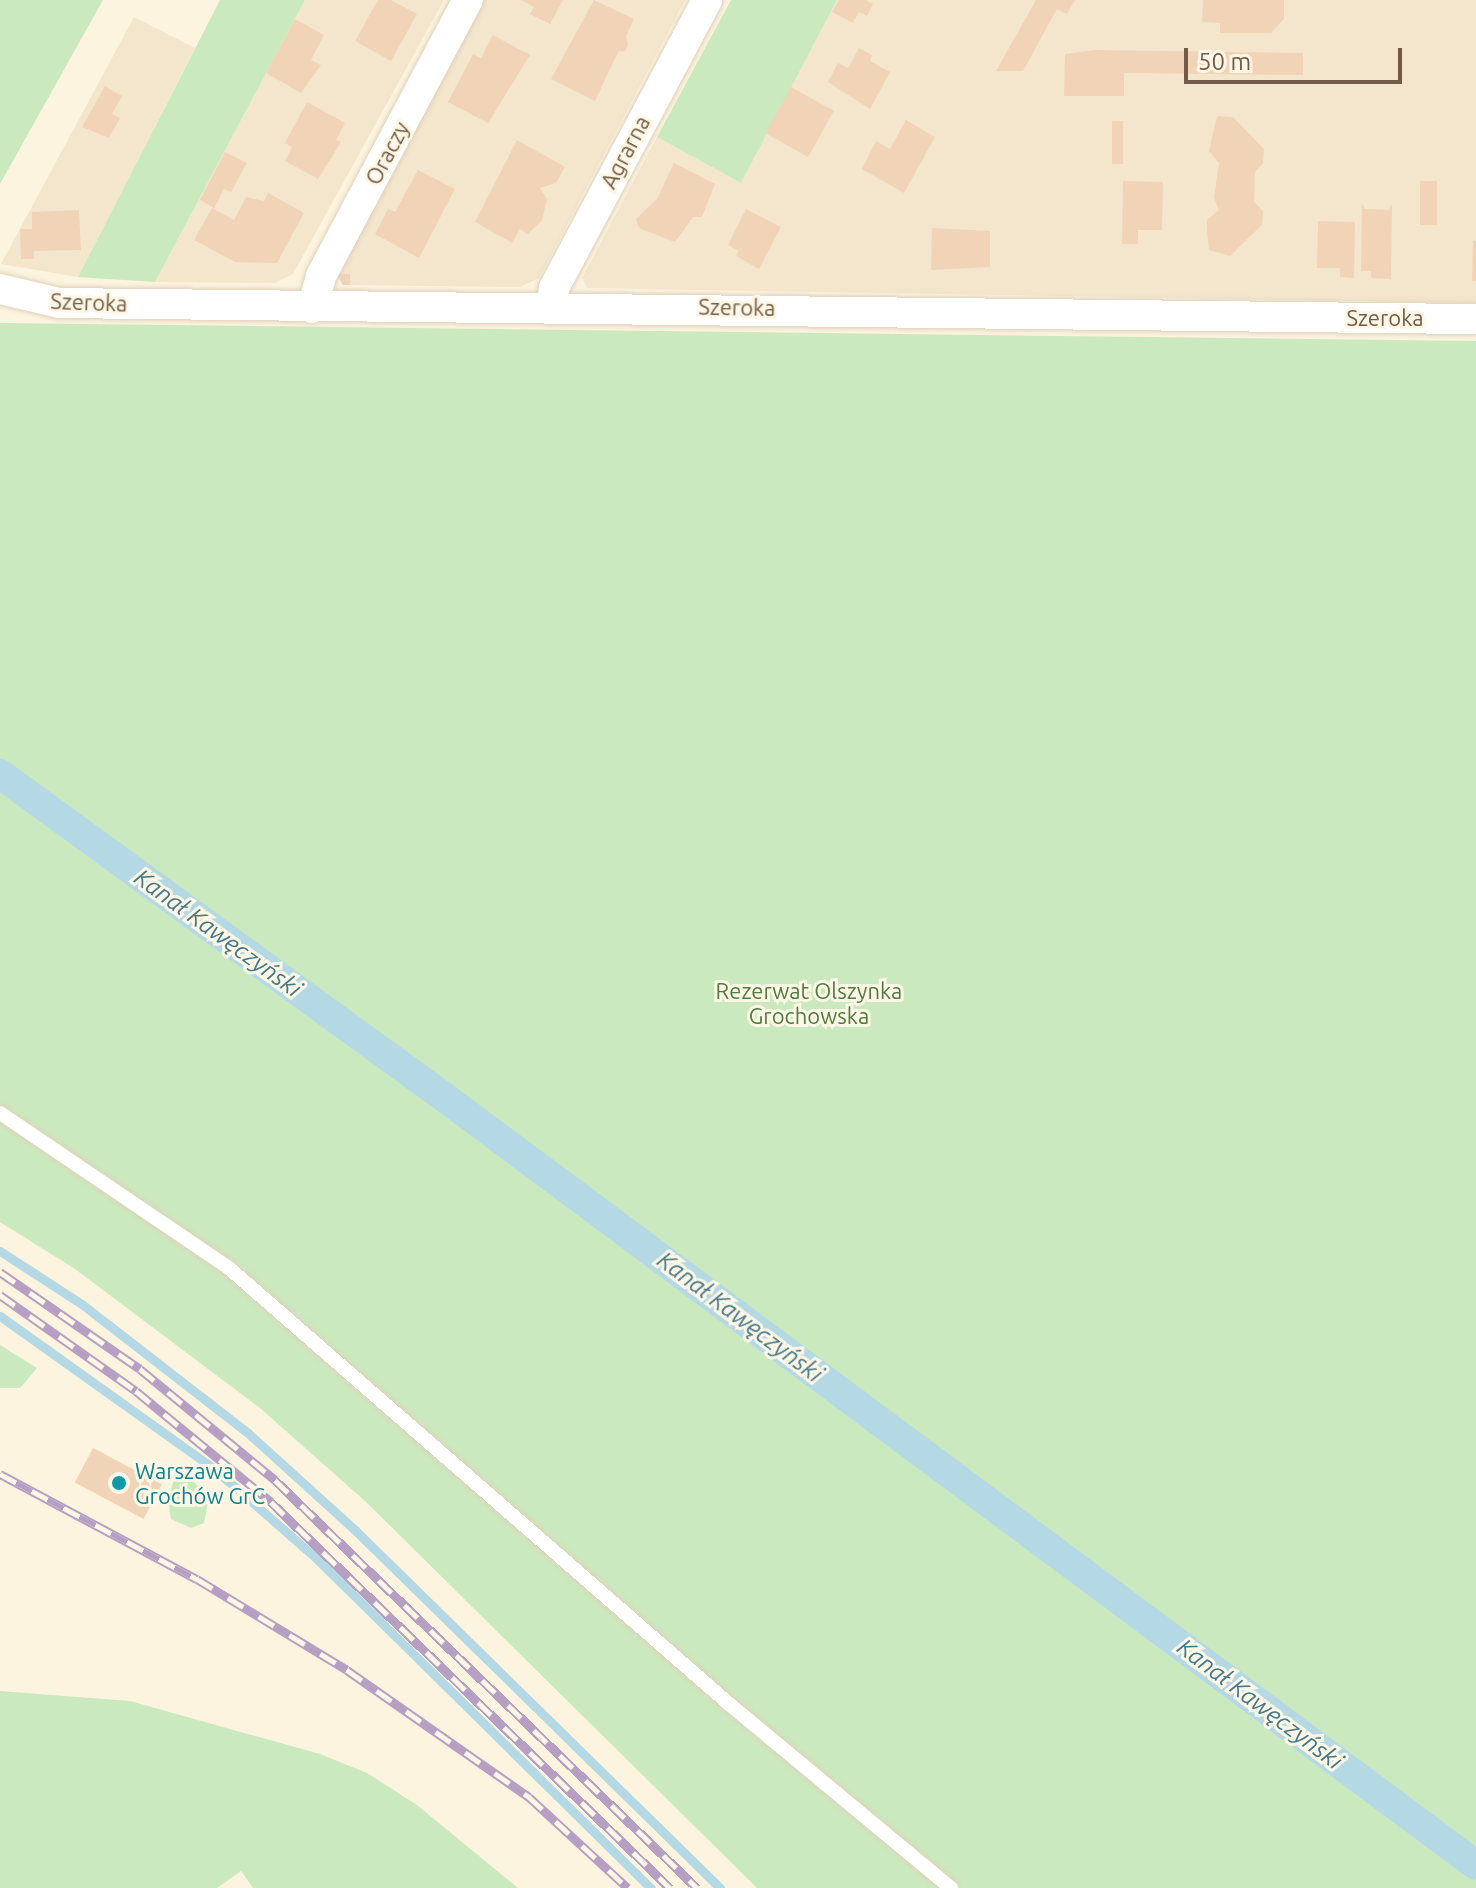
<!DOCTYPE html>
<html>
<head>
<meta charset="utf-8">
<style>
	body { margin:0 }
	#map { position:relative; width:1476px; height:1888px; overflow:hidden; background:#fcf4df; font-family:Ubuntu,sans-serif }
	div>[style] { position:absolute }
	.residential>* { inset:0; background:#f3e6cd }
	.green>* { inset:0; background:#cbe9be }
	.stream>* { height:9px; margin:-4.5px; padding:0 4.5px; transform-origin:4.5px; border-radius:4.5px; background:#b4d9e5 }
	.canal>* { height:30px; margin:-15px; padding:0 15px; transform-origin:15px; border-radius:15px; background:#b4d9e5 }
	.building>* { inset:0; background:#f1d4b7; transform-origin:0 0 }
	.roads { filter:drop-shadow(0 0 2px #e0d0bb) drop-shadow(0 0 2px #e0d0bb) }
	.lane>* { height:14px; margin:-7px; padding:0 7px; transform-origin:7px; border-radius:7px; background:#fff }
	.street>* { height:30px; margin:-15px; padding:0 15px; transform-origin:15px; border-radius:15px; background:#fff }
	.rail>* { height:9px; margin-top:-4.5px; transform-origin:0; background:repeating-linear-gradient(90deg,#fff7e5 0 18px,#b79fc4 0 36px); box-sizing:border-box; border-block:2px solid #b79fc4 }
	.dots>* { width:22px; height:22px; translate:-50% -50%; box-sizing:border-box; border:4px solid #fff7e5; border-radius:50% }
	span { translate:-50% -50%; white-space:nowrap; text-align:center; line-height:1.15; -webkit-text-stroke:6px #fff7e5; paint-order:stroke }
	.street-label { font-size:22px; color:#725b47 }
	.park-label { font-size:22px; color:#4e7d41 }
	.culture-label { font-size:22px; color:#0d838f }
	.left { translate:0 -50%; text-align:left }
	.water-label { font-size:24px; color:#44798c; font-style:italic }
	.scale { position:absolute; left:1184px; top:48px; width:218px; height:36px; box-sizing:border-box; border:4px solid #725b47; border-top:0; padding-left:10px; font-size:24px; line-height:28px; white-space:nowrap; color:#725b47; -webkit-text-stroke:6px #fff7e5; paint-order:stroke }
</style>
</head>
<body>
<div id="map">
	<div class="residential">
		<div style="clip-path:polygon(305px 0,444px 0,293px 274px,275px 283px,155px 282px)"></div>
		<div style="clip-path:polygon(483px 0,685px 0,539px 278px,520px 287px,343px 285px,337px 274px)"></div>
		<div style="clip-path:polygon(837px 0,1476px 0,1476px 303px,587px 288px,582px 278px,657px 137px,741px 183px)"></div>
		<div style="clip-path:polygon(134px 17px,195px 48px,78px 277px,1px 264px)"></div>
	</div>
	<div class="green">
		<div style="clip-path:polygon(0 0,103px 0,0 184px)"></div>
		<div style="clip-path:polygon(220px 0,305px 0,155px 282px,78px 277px)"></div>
		<div style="clip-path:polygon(731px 0,837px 0,741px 183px,657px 137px)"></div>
		<div style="clip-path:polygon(0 323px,1476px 341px,1476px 1888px,757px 1888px,365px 1501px,260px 1408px,75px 1269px,0 1222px)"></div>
		<div style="clip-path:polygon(0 1345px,37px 1368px,20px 1388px,0 1388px)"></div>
		<div style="clip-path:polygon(190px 1478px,209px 1497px,204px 1523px,191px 1528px,171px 1519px,168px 1501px,173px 1482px)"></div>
		<div style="clip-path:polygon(0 1691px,130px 1701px,320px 1754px,367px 1773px,417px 1805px,518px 1888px,253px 1888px,241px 1871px,217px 1888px,0 1888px)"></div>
	</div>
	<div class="stream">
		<div style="left:0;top:1251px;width:99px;rotate:33deg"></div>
		<div style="left:83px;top:1305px;width:209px;rotate:37.8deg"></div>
		<div style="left:248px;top:1433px;width:146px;rotate:42.2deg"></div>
		<div style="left:356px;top:1531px;width:510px;rotate:44.44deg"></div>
		<div style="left:0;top:1316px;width:262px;rotate:35.5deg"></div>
		<div style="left:213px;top:1468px;width:134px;rotate:41.1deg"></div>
		<div style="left:314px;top:1556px;width:473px;rotate:44.6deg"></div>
	</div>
	<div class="canal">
		<div style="left:0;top:774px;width:554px;rotate:36.04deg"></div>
		<div style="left:448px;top:1100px;width:1281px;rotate:36.66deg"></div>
	</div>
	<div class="building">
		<div style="clip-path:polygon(378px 0,391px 0,417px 14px,391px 61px,355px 41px)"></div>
		<div style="clip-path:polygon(521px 0,563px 0,550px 24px,530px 14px,534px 7px)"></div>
		<div style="clip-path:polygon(594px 0,634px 19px,626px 36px,628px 45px,624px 52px,619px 50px,595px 101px,551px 79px)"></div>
		<div style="clip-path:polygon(839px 0,866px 0,873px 4px,867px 16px,859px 12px,853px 23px,832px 12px)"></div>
		<div style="clip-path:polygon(1036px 0,1075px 0,1067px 14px,1057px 9px,1023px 71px,996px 71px)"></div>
		<div style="clip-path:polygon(1203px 0,1284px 0,1284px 19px,1271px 33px,1220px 33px,1220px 23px,1202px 22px)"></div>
		<div style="clip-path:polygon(295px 19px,324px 35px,311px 60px,321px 65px,301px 93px,266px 73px)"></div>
		<div style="clip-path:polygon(493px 35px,530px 55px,488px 123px,448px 102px,473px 54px,481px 58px)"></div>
		<div style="clip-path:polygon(859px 48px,872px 55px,870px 61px,890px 72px,870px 109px,828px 82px,838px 63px,848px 68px)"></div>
		<div style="clip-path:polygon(1095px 50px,1303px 53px,1303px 75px,1124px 73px,1124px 96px,1064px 96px,1065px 54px)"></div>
		<div style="clip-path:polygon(105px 86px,122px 96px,112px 114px,120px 118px,109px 138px,82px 127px)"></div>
		<div style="left:791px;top:87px;width:49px;height:53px;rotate:29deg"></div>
		<div style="clip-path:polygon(307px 102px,345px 123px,336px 140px,341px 142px,318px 179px,285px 161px,292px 147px,285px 143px)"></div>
		<div style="clip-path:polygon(1217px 116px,1233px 117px,1264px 149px,1263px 163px,1255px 172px,1254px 202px,1263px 211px,1262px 225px,1230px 256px,1209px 250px,1207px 231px,1207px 220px,1219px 210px,1214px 198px,1219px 163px,1209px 151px)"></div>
		<div style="clip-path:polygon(906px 120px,935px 137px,904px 193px,862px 169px,876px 141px,890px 149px)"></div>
		<div style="left:1112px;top:121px;width:11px;height:43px"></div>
		<div style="clip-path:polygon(517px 140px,565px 167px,556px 183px,540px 188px,547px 199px,542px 220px,528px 234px,520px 229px,512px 243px,475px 222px)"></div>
		<div style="clip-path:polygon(225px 152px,247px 163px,231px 192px,224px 189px,214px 208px,200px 200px)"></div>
		<div style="clip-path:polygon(674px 163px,715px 184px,702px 217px,693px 217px,675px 242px,639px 228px,636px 219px,657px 199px)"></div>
		<div style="clip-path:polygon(418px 170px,455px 189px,419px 258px,375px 234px,388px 209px,395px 212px)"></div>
		<div style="clip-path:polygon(1123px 181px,1163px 182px,1162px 230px,1138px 230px,1138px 244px,1122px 244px)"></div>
		<div style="left:1420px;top:181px;width:17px;height:44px"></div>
		<div style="clip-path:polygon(268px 193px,304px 213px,277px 263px,235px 262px,194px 240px,212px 208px,234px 220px,246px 197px,264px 201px)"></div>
		<div style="clip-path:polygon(1362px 203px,1365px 209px,1389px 210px,1392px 204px,1391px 279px,1371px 278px,1371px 271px,1361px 271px)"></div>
		<div style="clip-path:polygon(746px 209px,781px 227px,759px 269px,736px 256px,739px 251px,728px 245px)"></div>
		<div style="clip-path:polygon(79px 210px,81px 250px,34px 251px,34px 259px,21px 259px,20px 229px,32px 229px,32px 212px)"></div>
		<div style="clip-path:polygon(1318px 221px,1355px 222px,1354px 278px,1340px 277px,1340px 268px,1317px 268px)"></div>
		<div style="clip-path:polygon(932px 228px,990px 231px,990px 267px,931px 270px)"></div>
		<div style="clip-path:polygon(1473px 241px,1476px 241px,1476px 281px,1472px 281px)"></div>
		<div style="clip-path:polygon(337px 274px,350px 274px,350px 285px,343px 285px)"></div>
		<div style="left:93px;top:1448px;width:78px;height:39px;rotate:28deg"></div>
	</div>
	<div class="roads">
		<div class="lane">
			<div style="left:0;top:1113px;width:278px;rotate:34.1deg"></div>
			<div style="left:230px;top:1269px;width:661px;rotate:41.07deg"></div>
			<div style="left:728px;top:1703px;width:290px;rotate:39.7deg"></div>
		</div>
		<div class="street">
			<div style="left:0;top:289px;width:61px;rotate:13.3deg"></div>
			<div style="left:59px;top:303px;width:1417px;rotate:0.65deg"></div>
			<div style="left:552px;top:307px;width:19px;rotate:-84deg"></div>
			<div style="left:554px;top:288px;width:326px;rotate:-62deg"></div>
			<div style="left:312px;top:308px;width:33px;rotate:-74deg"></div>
			<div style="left:321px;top:276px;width:313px;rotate:-62deg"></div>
		</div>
	</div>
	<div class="rail">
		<div style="left:0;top:1272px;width:170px;rotate:34.7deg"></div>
		<div style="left:140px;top:1369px;width:175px;rotate:39.4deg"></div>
		<div style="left:275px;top:1480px;width:587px;rotate:44.03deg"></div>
		<div style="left:0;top:1295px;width:166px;rotate:35.2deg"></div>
		<div style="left:136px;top:1391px;width:175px;rotate:39.4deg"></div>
		<div style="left:271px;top:1502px;width:555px;rotate:44.05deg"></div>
		<div style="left:0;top:1474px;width:223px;rotate:28.1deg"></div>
		<div style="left:197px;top:1579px;width:175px;rotate:31.2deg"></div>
		<div style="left:347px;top:1670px;width:222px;rotate:34.9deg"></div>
		<div style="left:529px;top:1797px;width:134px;rotate:42.6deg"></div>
	</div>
	<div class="dots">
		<div style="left:119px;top:1483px;background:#0f9aa8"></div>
	</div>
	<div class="street-label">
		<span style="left:625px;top:152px;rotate:-62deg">Agrarna</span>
		<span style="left:387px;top:153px;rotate:-62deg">Oraczy</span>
		<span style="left:89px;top:302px;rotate:2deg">Szeroka</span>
		<span style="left:737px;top:307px;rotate:1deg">Szeroka</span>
		<span style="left:1385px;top:318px">Szeroka</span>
	</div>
	<div class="park-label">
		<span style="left:809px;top:1003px">Rezerwat Olszynka<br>Grochowska</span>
	</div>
	<div class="culture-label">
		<span class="left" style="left:135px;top:1483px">Warszawa<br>Grochów GrC</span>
	</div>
	<div class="water-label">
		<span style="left:218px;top:933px;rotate:36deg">Kanał Kawęczyński</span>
		<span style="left:740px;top:1317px;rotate:37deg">Kanał Kawęczyński</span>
		<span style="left:1260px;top:1704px;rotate:37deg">Kanał Kawęczyński</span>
	</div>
	<div class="scale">50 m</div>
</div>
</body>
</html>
